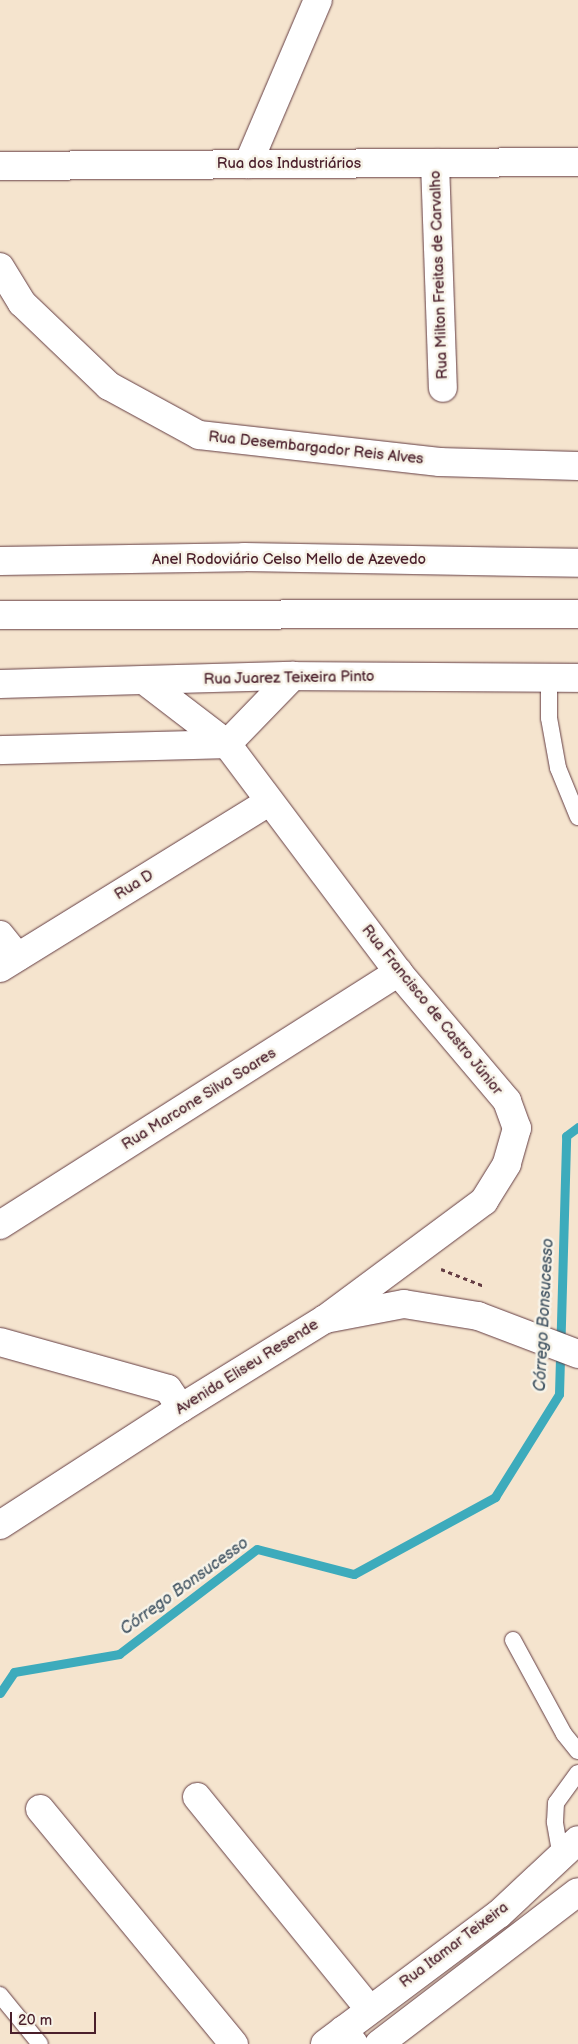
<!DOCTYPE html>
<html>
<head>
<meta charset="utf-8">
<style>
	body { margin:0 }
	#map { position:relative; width:578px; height:2044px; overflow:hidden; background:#f5e4ce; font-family:"Balsamiq Sans",sans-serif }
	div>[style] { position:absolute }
	.stream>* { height:9px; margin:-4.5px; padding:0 4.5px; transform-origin:4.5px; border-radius:4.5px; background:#3dabbc }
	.path>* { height:3px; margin-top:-1.5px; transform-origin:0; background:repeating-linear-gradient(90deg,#643d43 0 4px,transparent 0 8px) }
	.roads { filter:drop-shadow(0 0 1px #643d43) drop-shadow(0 0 1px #643d43) }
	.lane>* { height:16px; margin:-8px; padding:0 8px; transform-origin:8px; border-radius:8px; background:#fff }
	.street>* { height:28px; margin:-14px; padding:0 14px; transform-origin:14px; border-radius:14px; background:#fff }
	.secondary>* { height:28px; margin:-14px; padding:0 14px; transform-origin:14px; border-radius:14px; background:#fff }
	.primary>* { height:28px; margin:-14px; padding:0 14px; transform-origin:14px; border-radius:14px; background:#fff }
	.highway>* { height:28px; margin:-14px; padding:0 14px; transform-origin:14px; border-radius:14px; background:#fff }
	span { translate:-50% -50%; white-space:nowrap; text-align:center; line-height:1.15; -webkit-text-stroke:5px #f7f3e8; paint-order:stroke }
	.street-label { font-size:15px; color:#4a1f2b }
	.water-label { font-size:16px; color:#455765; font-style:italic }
	.scale { position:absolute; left:10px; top:2012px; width:86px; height:22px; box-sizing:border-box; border:2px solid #4a1f2b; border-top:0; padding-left:6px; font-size:15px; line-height:18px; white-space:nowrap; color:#4a1f2b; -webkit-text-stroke:4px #f7f3e8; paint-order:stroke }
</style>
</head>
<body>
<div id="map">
	<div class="stream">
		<div style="left:0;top:1693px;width:25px;rotate:-56deg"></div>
		<div style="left:14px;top:1672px;width:107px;rotate:-9.7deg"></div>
		<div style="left:119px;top:1654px;width:173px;rotate:-37.3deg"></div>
		<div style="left:257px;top:1549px;width:100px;rotate:14.5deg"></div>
		<div style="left:354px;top:1574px;width:161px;rotate:-28.6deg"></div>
		<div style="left:495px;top:1497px;width:121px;rotate:-58.1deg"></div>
		<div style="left:559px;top:1394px;width:258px;rotate:-88.4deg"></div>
		<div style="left:566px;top:1136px;width:15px;rotate:-37deg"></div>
	</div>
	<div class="path">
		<div style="left:441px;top:1269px;width:46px;rotate:21.6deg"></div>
	</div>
	<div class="roads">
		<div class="lane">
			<div style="left:549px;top:678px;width:40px;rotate:90deg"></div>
			<div style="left:549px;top:718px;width:51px;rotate:79.8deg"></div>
			<div style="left:558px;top:768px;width:53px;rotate:67.8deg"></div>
			<div style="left:513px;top:1640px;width:107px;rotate:61.5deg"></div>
			<div style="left:564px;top:1734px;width:22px;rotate:51deg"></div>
			<div style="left:561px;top:1857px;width:36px;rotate:-100deg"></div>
			<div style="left:555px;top:1822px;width:19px;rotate:-87deg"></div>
			<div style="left:556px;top:1803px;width:37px;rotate:-54deg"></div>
			<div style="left:0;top:1995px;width:63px;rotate:50.8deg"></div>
		</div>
		<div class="street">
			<div style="left:435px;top:163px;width:225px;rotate:88deg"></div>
			<div style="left:248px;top:164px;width:178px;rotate:-66.9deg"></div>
			<div style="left:0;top:935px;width:28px;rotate:51deg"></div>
			<div style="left:0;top:968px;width:316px;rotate:-31.7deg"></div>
			<div style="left:0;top:1225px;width:472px;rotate:-32.4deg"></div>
			<div style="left:0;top:1342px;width:174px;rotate:15.6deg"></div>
			<div style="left:168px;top:1389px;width:23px;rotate:56deg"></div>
			<div style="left:197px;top:1797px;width:273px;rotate:50.9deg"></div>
			<div style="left:40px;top:1809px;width:305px;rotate:50.5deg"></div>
			<div style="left:343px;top:2030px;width:18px;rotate:52deg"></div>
		</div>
		<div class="secondary">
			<div style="left:0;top:166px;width:578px;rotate:-0.4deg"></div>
			<div style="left:227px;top:744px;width:285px;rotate:53.1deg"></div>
			<div style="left:398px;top:972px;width:169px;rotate:49.8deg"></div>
			<div style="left:507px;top:1101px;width:29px;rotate:70deg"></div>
			<div style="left:517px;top:1128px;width:37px;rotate:106deg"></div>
			<div style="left:507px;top:1164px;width:44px;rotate:121.9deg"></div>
			<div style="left:484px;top:1201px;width:198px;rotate:143.4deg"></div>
			<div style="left:0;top:750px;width:227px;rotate:-1.5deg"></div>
			<div style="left:227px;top:744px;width:95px;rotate:-45.9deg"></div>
			<div style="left:0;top:1525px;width:216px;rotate:-32.9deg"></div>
			<div style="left:181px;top:1408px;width:169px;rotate:-31.7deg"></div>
			<div style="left:325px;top:1319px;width:80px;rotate:-10.8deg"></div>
			<div style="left:404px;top:1304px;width:75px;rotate:9.2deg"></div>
			<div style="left:478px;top:1316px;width:107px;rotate:20.8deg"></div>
			<div style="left:325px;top:2044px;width:217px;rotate:-36.8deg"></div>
			<div style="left:499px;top:1914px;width:108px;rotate:-43.1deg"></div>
			<div style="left:379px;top:2044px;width:250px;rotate:-37.4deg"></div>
		</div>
		<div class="primary">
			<div style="left:0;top:267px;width:42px;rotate:58.6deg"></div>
			<div style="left:22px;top:303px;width:120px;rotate:43.7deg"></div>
			<div style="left:109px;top:386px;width:102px;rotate:28.6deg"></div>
			<div style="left:199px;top:435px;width:242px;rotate:6.4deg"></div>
			<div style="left:439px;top:462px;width:139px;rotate:1.6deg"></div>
			<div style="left:145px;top:681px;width:103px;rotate:37.5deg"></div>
			<div style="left:0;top:684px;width:293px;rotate:-1.6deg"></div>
			<div style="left:293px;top:676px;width:285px;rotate:0.4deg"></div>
		</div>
		<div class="highway">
			<div style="left:0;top:561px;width:244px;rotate:-0.9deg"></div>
			<div style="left:244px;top:557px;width:334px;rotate:1deg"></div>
			<div style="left:0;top:615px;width:578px;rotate:-0.1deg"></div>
		</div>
	</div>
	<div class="street-label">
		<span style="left:289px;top:164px">Rua dos Industriários</span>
		<span style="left:439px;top:275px;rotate:-92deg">Rua Milton Freitas de Carvalho</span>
		<span style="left:316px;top:448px;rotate:6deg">Rua Desembargador Reis Alves</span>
		<span style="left:289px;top:560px">Anel Rodoviário Celso Mello de Azevedo</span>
		<span style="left:289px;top:678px;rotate:-1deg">Rua Juarez Teixeira Pinto</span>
		<span style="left:134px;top:885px;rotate:-32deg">Rua D</span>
		<span style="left:432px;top:1010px;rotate:51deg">Rua Francisco de Castro Júnior</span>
		<span style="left:199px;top:1099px;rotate:-32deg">Rua Marcone Silva Soares</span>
		<span style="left:247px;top:1367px;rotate:-32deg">Avenida Eliseu Resende</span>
		<span style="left:454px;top:1945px;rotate:-37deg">Rua Itamar Teixeira</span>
	</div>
	<div class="water-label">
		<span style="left:545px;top:1315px;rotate:-87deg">Córrego Bonsucesso</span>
		<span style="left:185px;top:1587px;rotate:-36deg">Córrego Bonsucesso</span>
	</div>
	<div class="scale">20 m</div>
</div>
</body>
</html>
